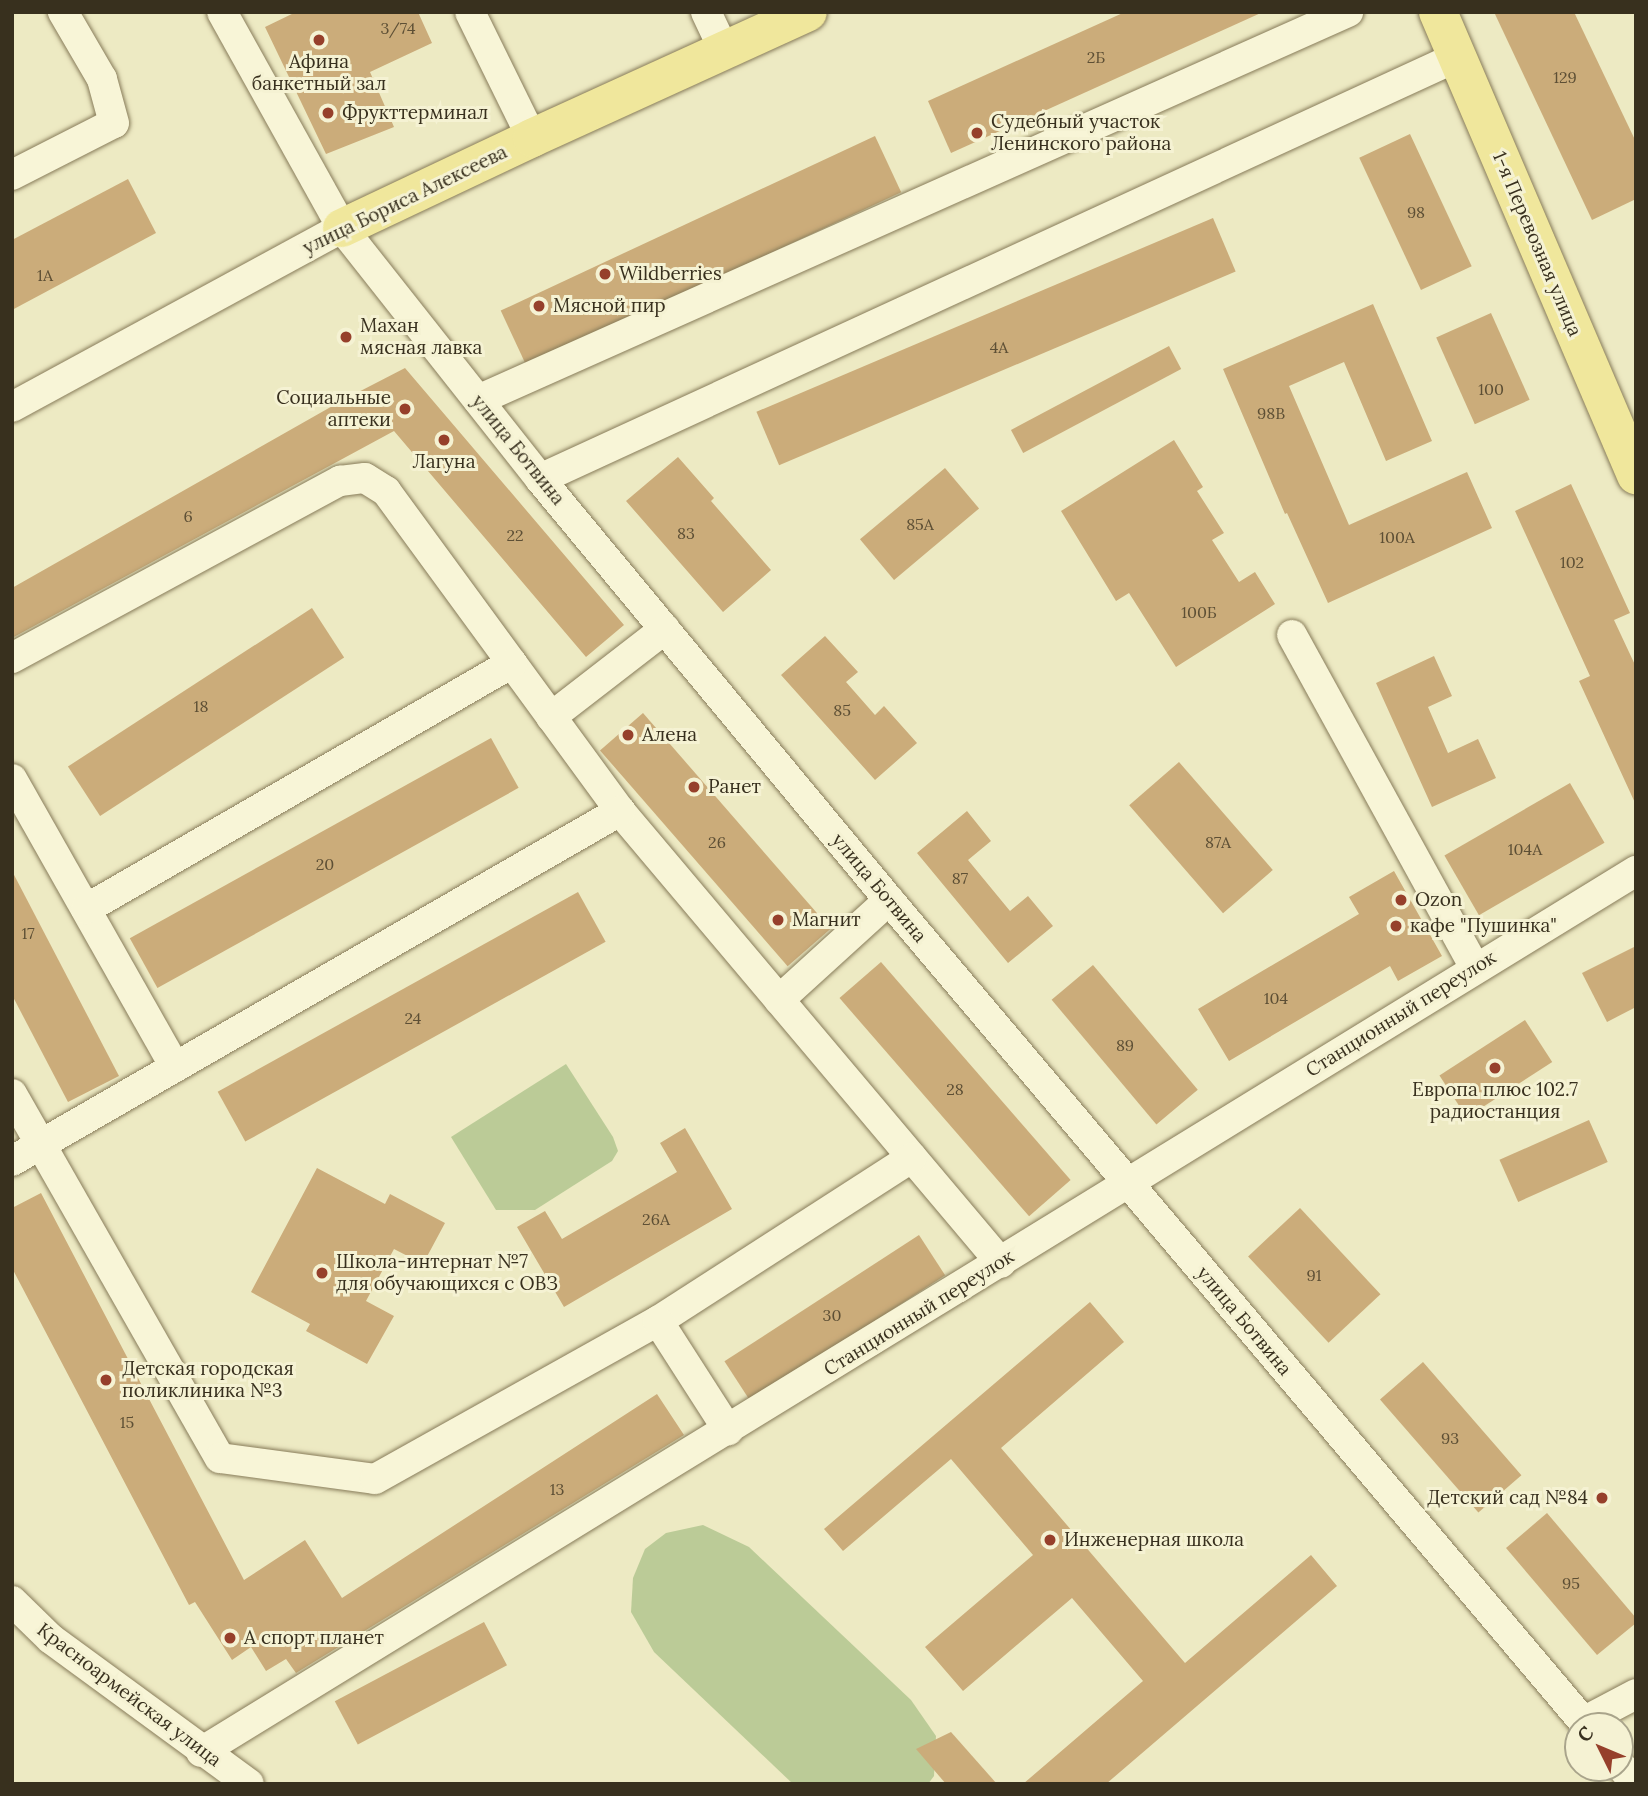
<!DOCTYPE html>
<html>
<head>
<meta charset="utf-8">
<style>
	body { margin:0 }
	#map { position:relative; width:1648px; height:1796px; overflow:hidden; background:#edeac3; font-family:Lora,serif }
	div>[style] { position:absolute }
	.green>* { inset:0; background:#bbcb97 }
	.building>* { inset:0; background:#cbac7a; transform-origin:0 0 }
	.roads { filter:drop-shadow(0 0 2px #887c5a) drop-shadow(0 0 2px #887c5a) }
	.minor>* { height:30px; margin:-15px; padding:0 15px; transform-origin:15px; border-radius:15px; background:#f8f5d7 }
	.major>* { height:38px; margin:-19px; padding:0 19px; transform-origin:19px; border-radius:19px; background:#f0e79c }
	.dots>* { width:19px; height:19px; translate:-50% -50%; box-sizing:border-box; border:4px solid #f5f2d3; border-radius:50% }
	span { translate:-50% -50%; white-space:nowrap; text-align:center; line-height:1.15; -webkit-text-stroke:6px #f5f2d3; paint-order:stroke }
	.number-label { font-size:16px; color:#5d4f35 }
	.number-label span { -webkit-text-stroke-width:0 }
	.poi-label { font-size:19px; color:#38301e }
	.left { translate:0 -50%; text-align:left }
	.right { translate:-100% -50%; text-align:right }
	.street-label { font-size:19px; color:#38301e }
	.frame { position:absolute; inset:0; border:14px solid #38301e; pointer-events:none }
	.north { position:absolute; left:1564px; top:1712px; width:70px; height:70px; box-sizing:border-box; background:#f5f2d3; border:2px solid #a9a48b; border-radius:50%; rotate:313deg; font-size:19px; font-weight:700; line-height:28px; text-align:center; color:#38301e }
	.north::after { content:''; display:block; margin:auto; width:24px; height:32px; background:#96402b; clip-path:polygon(50% 0,100% 100%,50% 72%,0 100%) }
</style>
</head>
<body>
<div id="map">
	<div class="green">
		<div style="clip-path:polygon(566px 1064px,613px 1137px,618px 1151px,612px 1161px,535px 1210px,496px 1210px,451px 1137px)"></div>
		<div style="clip-path:polygon(703px 1525px,749px 1547px,911px 1700px,936px 1736px,934px 1776px,928px 1784px,793px 1784px,654px 1652px,631px 1612px,633px 1578px,645px 1549px,666px 1533px)"></div>
	</div>
	<div class="building">
		<div style="clip-path:polygon(296px 12px,418px 12px,432px 43px,370px 72px,394px 127px,326px 154px,265px 27px)"></div>
		<div style="clip-path:polygon(1125px 12px,1263px 12px,951px 153px,928px 101px)"></div>
		<div style="clip-path:polygon(1494px 12px,1574px 12px,1636px 142px,1636px 199px,1592px 220px)"></div>
		<div style="left:1410px;top:134px;width:146px;height:56px;rotate:65deg"></div>
		<div style="left:875px;top:136px;width:62px;height:413px;rotate:65deg"></div>
		<div style="clip-path:polygon(128px 179px,156px 233px,12px 310px,12px 240px)"></div>
		<div style="left:1213px;top:218px;width:58px;height:496px;rotate:67deg"></div>
		<div style="clip-path:polygon(1373px 304px,1432px 441px,1386px 461px,1344px 362px,1289px 386px,1349px 525px,1467px 472px,1492px 528px,1328px 603px,1287px 513px,1285px 514px,1223px 369px)"></div>
		<div style="left:1491px;top:313px;width:95px;height:60px;rotate:66deg"></div>
		<div style="left:1169px;top:346px;width:26px;height:179px;rotate:62deg"></div>
		<div style="clip-path:polygon(405px 368px,624px 625px,586px 657px,394px 431px,12px 638px,12px 588px,343px 400px)"></div>
		<div style="clip-path:polygon(1174px 440px,1203px 487px,1197px 491px,1224px 533px,1212px 540px,1239px 582px,1255px 572px,1275px 604px,1176px 667px,1129px 593px,1116px 601px,1061px 511px)"></div>
		<div style="clip-path:polygon(678px 457px,714px 498px,711px 501px,771px 570px,723px 612px,626px 501px)"></div>
		<div style="left:945px;top:468px;width:53px;height:111px;rotate:50deg"></div>
		<div style="clip-path:polygon(1571px 484px,1630px 613px,1614px 620px,1636px 667px,1636px 805px,1579px 681px,1590px 676px,1515px 511px)"></div>
		<div style="left:312px;top:608px;width:59px;height:291px;rotate:57deg"></div>
		<div style="clip-path:polygon(825px 636px,858px 672px,846px 682px,875px 715px,884px 706px,917px 743px,875px 780px,781px 675px)"></div>
		<div style="clip-path:polygon(1434px 656px,1452px 696px,1428px 707px,1448px 753px,1478px 739px,1496px 778px,1432px 807px,1376px 683px)"></div>
		<div style="left:643px;top:713px;width:286px;height:57px;rotate:49deg"></div>
		<div style="left:491px;top:738px;width:57px;height:413px;rotate:61deg"></div>
		<div style="left:1179px;top:762px;width:143px;height:66px;rotate:49deg"></div>
		<div style="left:1570px;top:783px;width:69px;height:145px;rotate:60deg"></div>
		<div style="clip-path:polygon(967px 811px,991px 841px,968px 860px,1010px 911px,1028px 896px,1053px 926px,1008px 963px,917px 853px)"></div>
		<div style="clip-path:polygon(12px 871px,119px 1076px,68px 1102px,12px 995px)"></div>
		<div style="clip-path:polygon(1394px 871px,1442px 956px,1398px 981px,1390px 966px,1229px 1061px,1198px 1009px,1359px 914px,1349px 897px)"></div>
		<div style="left:578px;top:892px;width:57px;height:412px;rotate:61deg"></div>
		<div style="clip-path:polygon(1636px 946px,1636px 1007px,1607px 1022px,1582px 973px)"></div>
		<div style="left:881px;top:962px;width:289px;height:55px;rotate:49deg"></div>
		<div style="left:1093px;top:965px;width:163px;height:54px;rotate:50deg"></div>
		<div style="left:1525px;top:1020px;width:50px;height:102px;rotate:57deg"></div>
		<div style="left:1589px;top:1120px;width:46px;height:98px;rotate:66deg"></div>
		<div style="clip-path:polygon(685px 1128px,732px 1209px,564px 1307px,517px 1227px,545px 1211px,562px 1239px,677px 1172px,660px 1143px)"></div>
		<div style="clip-path:polygon(317px 1168px,385px 1204px,390px 1194px,445px 1223px,423px 1264px,394px 1249px,366px 1301px,394px 1316px,367px 1364px,306px 1331px,310px 1324px,251px 1292px)"></div>
		<div style="clip-path:polygon(41px 1193px,244px 1580px,305px 1540px,342px 1598px,657px 1394px,684px 1435px,296px 1673px,286px 1659px,266px 1671px,251px 1647px,232px 1660px,195px 1602px,189px 1605px,12px 1268px,12px 1208px)"></div>
		<div style="left:1300px;top:1208px;width:118px;height:71px;rotate:47deg"></div>
		<div style="left:919px;top:1235px;width:48px;height:232px;rotate:57deg"></div>
		<div style="clip-path:polygon(1090px 1302px,1124px 1342px,1001px 1448px,1185px 1663px,1311px 1555px,1337px 1586px,1106px 1784px,1023px 1784px,1143px 1681px,1072px 1598px,963px 1691px,925px 1647px,1033px 1555px,951px 1459px,843px 1551px,824px 1529px)"></div>
		<div style="left:1423px;top:1362px;width:150px;height:57px;rotate:49deg"></div>
		<div style="clip-path:polygon(1547px 1513px,1636px 1618px,1636px 1623px,1597px 1655px,1506px 1548px)"></div>
		<div style="left:484px;top:1622px;width:49px;height:169px;rotate:62deg"></div>
		<div style="clip-path:polygon(951px 1732px,997px 1784px,946px 1784px,916px 1749px)"></div>
	</div>
	<div class="roads">
		<div class="minor">
			<div style="left:222px;top:12px;width:247px;rotate:60.9deg"></div>
			<div style="left:342px;top:228px;width:320px;rotate:51.7deg"></div>
			<div style="left:540px;top:479px;width:547px;rotate:50.34deg"></div>
			<div style="left:889px;top:900px;width:1081px;rotate:49.8deg"></div>
			<div style="left:470px;top:12px;width:140px;rotate:63.8deg"></div>
			<div style="left:706px;top:12px;width:42px;rotate:64.7deg"></div>
			<div style="left:12px;top:175px;width:114px;rotate:-27deg"></div>
			<div style="left:114px;top:123px;width:46px;rotate:-105.3deg"></div>
			<div style="left:102px;top:79px;width:78px;rotate:-120.2deg"></div>
			<div style="left:478px;top:400px;width:953px;rotate:-24.04deg"></div>
			<div style="left:12px;top:407px;width:375px;rotate:-28.5deg"></div>
			<div style="left:540px;top:479px;width:1009px;rotate:-24.71deg"></div>
			<div style="left:1292px;top:635px;width:380px;rotate:61.2deg"></div>
			<div style="left:12px;top:658px;width:373px;rotate:-28.4deg"></div>
			<div style="left:340px;top:481px;width:25px;rotate:-7deg"></div>
			<div style="left:365px;top:478px;width:25px;rotate:32deg"></div>
			<div style="left:386px;top:491px;width:396px;rotate:53.8deg"></div>
			<div style="left:620px;top:811px;width:591px;rotate:49.87deg"></div>
			<div style="left:551px;top:717px;width:144px;rotate:-37.7deg"></div>
			<div style="left:12px;top:779px;width:331px;rotate:60.5deg"></div>
			<div style="left:86px;top:909px;width:492px;rotate:-30deg"></div>
			<div style="left:779px;top:1000px;width:149px;rotate:-42.3deg"></div>
			<div style="left:12px;top:1094px;width:419px;rotate:60.3deg"></div>
			<div style="left:220px;top:1458px;width:156px;rotate:7.7deg"></div>
			<div style="left:375px;top:1479px;width:324px;rotate:-29.2deg"></div>
			<div style="left:658px;top:1321px;width:302px;rotate:-32.8deg"></div>
			<div style="left:12px;top:1161px;width:702px;rotate:-29.93deg"></div>
			<div style="left:658px;top:1321px;width:130px;rotate:57.3deg"></div>
			<div style="left:12px;top:1601px;width:54px;rotate:44.3deg"></div>
			<div style="left:51px;top:1639px;width:245px;rotate:36.2deg"></div>
			<div style="left:1583px;top:1722px;width:60px;rotate:-27.8deg"></div>
			<div style="left:201px;top:1752px;width:1684px;rotate:-31.55deg"></div>
			<div style="left:1620px;top:1765px;width:25px;rotate:50deg"></div>
		</div>
		<div class="major">
			<div style="left:1438px;top:12px;width:504px;rotate:66.85deg"></div>
			<div style="left:342px;top:228px;width:210px;rotate:-25.3deg"></div>
			<div style="left:532px;top:138px;width:303px;rotate:-24.5deg"></div>
		</div>
	</div>
	<div class="dots">
		<div style="left:319px;top:40px;background:#96402b"></div>
		<div style="left:328px;top:113px;background:#96402b"></div>
		<div style="left:977px;top:133px;background:#96402b"></div>
		<div style="left:605px;top:274px;background:#96402b"></div>
		<div style="left:539px;top:306px;background:#96402b"></div>
		<div style="left:346px;top:337px;background:#96402b"></div>
		<div style="left:405px;top:409px;background:#96402b"></div>
		<div style="left:444px;top:440px;background:#96402b"></div>
		<div style="left:628px;top:735px;background:#96402b"></div>
		<div style="left:694px;top:787px;background:#96402b"></div>
		<div style="left:1401px;top:900px;background:#96402b"></div>
		<div style="left:778px;top:920px;background:#96402b"></div>
		<div style="left:1396px;top:926px;background:#96402b"></div>
		<div style="left:1495px;top:1068px;background:#96402b"></div>
		<div style="left:322px;top:1273px;background:#96402b"></div>
		<div style="left:106px;top:1380px;background:#96402b"></div>
		<div style="left:1602px;top:1498px;background:#96402b"></div>
		<div style="left:1050px;top:1540px;background:#96402b"></div>
		<div style="left:230px;top:1638px;background:#96402b"></div>
	</div>
	<div class="number-label">
		<span style="left:398px;top:28px">3/74</span>
		<span style="left:1096px;top:57px">2Б</span>
		<span style="left:1565px;top:77px">129</span>
		<span style="left:1416px;top:212px">98</span>
		<span style="left:45px;top:275px">1А</span>
		<span style="left:999px;top:347px">4А</span>
		<span style="left:1491px;top:389px">100</span>
		<span style="left:1271px;top:413px">98В</span>
		<span style="left:188px;top:516px">6</span>
		<span style="left:920px;top:524px">85А</span>
		<span style="left:686px;top:533px">83</span>
		<span style="left:515px;top:535px">22</span>
		<span style="left:1397px;top:537px">100А</span>
		<span style="left:1572px;top:562px">102</span>
		<span style="left:1199px;top:612px">100Б</span>
		<span style="left:201px;top:706px">18</span>
		<span style="left:842px;top:710px">85</span>
		<span style="left:717px;top:842px">26</span>
		<span style="left:1218px;top:842px">87А</span>
		<span style="left:1525px;top:849px">104А</span>
		<span style="left:325px;top:864px">20</span>
		<span style="left:960px;top:878px">87</span>
		<span style="left:28px;top:933px">17</span>
		<span style="left:1276px;top:998px">104</span>
		<span style="left:413px;top:1018px">24</span>
		<span style="left:1125px;top:1045px">89</span>
		<span style="left:955px;top:1089px">28</span>
		<span style="left:656px;top:1219px">26А</span>
		<span style="left:1314px;top:1275px">91</span>
		<span style="left:832px;top:1315px">30</span>
		<span style="left:127px;top:1422px">15</span>
		<span style="left:1450px;top:1438px">93</span>
		<span style="left:557px;top:1489px">13</span>
		<span style="left:1571px;top:1583px">95</span>
	</div>
	<div class="poi-label">
		<span style="left:319px;top:73px">Афина<br>банкетный зал</span>
		<span class="left" style="left:342px;top:113px">Фрукттерминал</span>
		<span class="left" style="left:991px;top:133px">Судебный участок<br>Ленинского района</span>
		<span class="left" style="left:619px;top:274px">Wildberries</span>
		<span class="left" style="left:553px;top:306px">Мясной пир</span>
		<span class="left" style="left:360px;top:337px">Махан<br>мясная лавка</span>
		<span class="right" style="left:391px;top:409px">Социальные<br>аптеки</span>
		<span style="left:444px;top:462px">Лагуна</span>
		<span class="left" style="left:642px;top:735px">Алена</span>
		<span class="left" style="left:708px;top:787px">Ранет</span>
		<span class="left" style="left:1415px;top:900px">Ozon</span>
		<span class="left" style="left:792px;top:920px">Магнит</span>
		<span class="left" style="left:1410px;top:926px">кафе "Пушинка"</span>
		<span style="left:1495px;top:1101px">Европа плюс 102.7<br>радиостанция</span>
		<span class="left" style="left:336px;top:1273px">Школа-интернат №7<br>для обучающихся с ОВЗ</span>
		<span class="left" style="left:122px;top:1380px">Детская городская<br>поликлиника №3</span>
		<span class="right" style="left:1588px;top:1498px">Детский сад №84</span>
		<span class="left" style="left:1064px;top:1540px">Инженерная школа</span>
		<span class="left" style="left:244px;top:1638px">А спорт планет</span>
	</div>
	<div class="street-label">
		<span style="left:405px;top:200px;rotate:-26deg">улица Бориса Алексеева</span>
		<span style="left:1537px;top:244px;rotate:67deg">1-я Перевозная улица</span>
		<span style="left:518px;top:450px;rotate:51deg">улица Ботвина</span>
		<span style="left:879px;top:888px;rotate:50deg">улица Ботвина</span>
		<span style="left:1401px;top:1014px;rotate:-32deg">Станционный переулок</span>
		<span style="left:919px;top:1313px;rotate:-32deg">Станционный переулок</span>
		<span style="left:1244px;top:1321px;rotate:50deg">улица Ботвина</span>
		<span style="left:129px;top:1695px;rotate:37deg">Красноармейская улица</span>
	</div>
	<div class="frame"></div>
	<div class="north">С</div>
</div>
</body>
</html>
